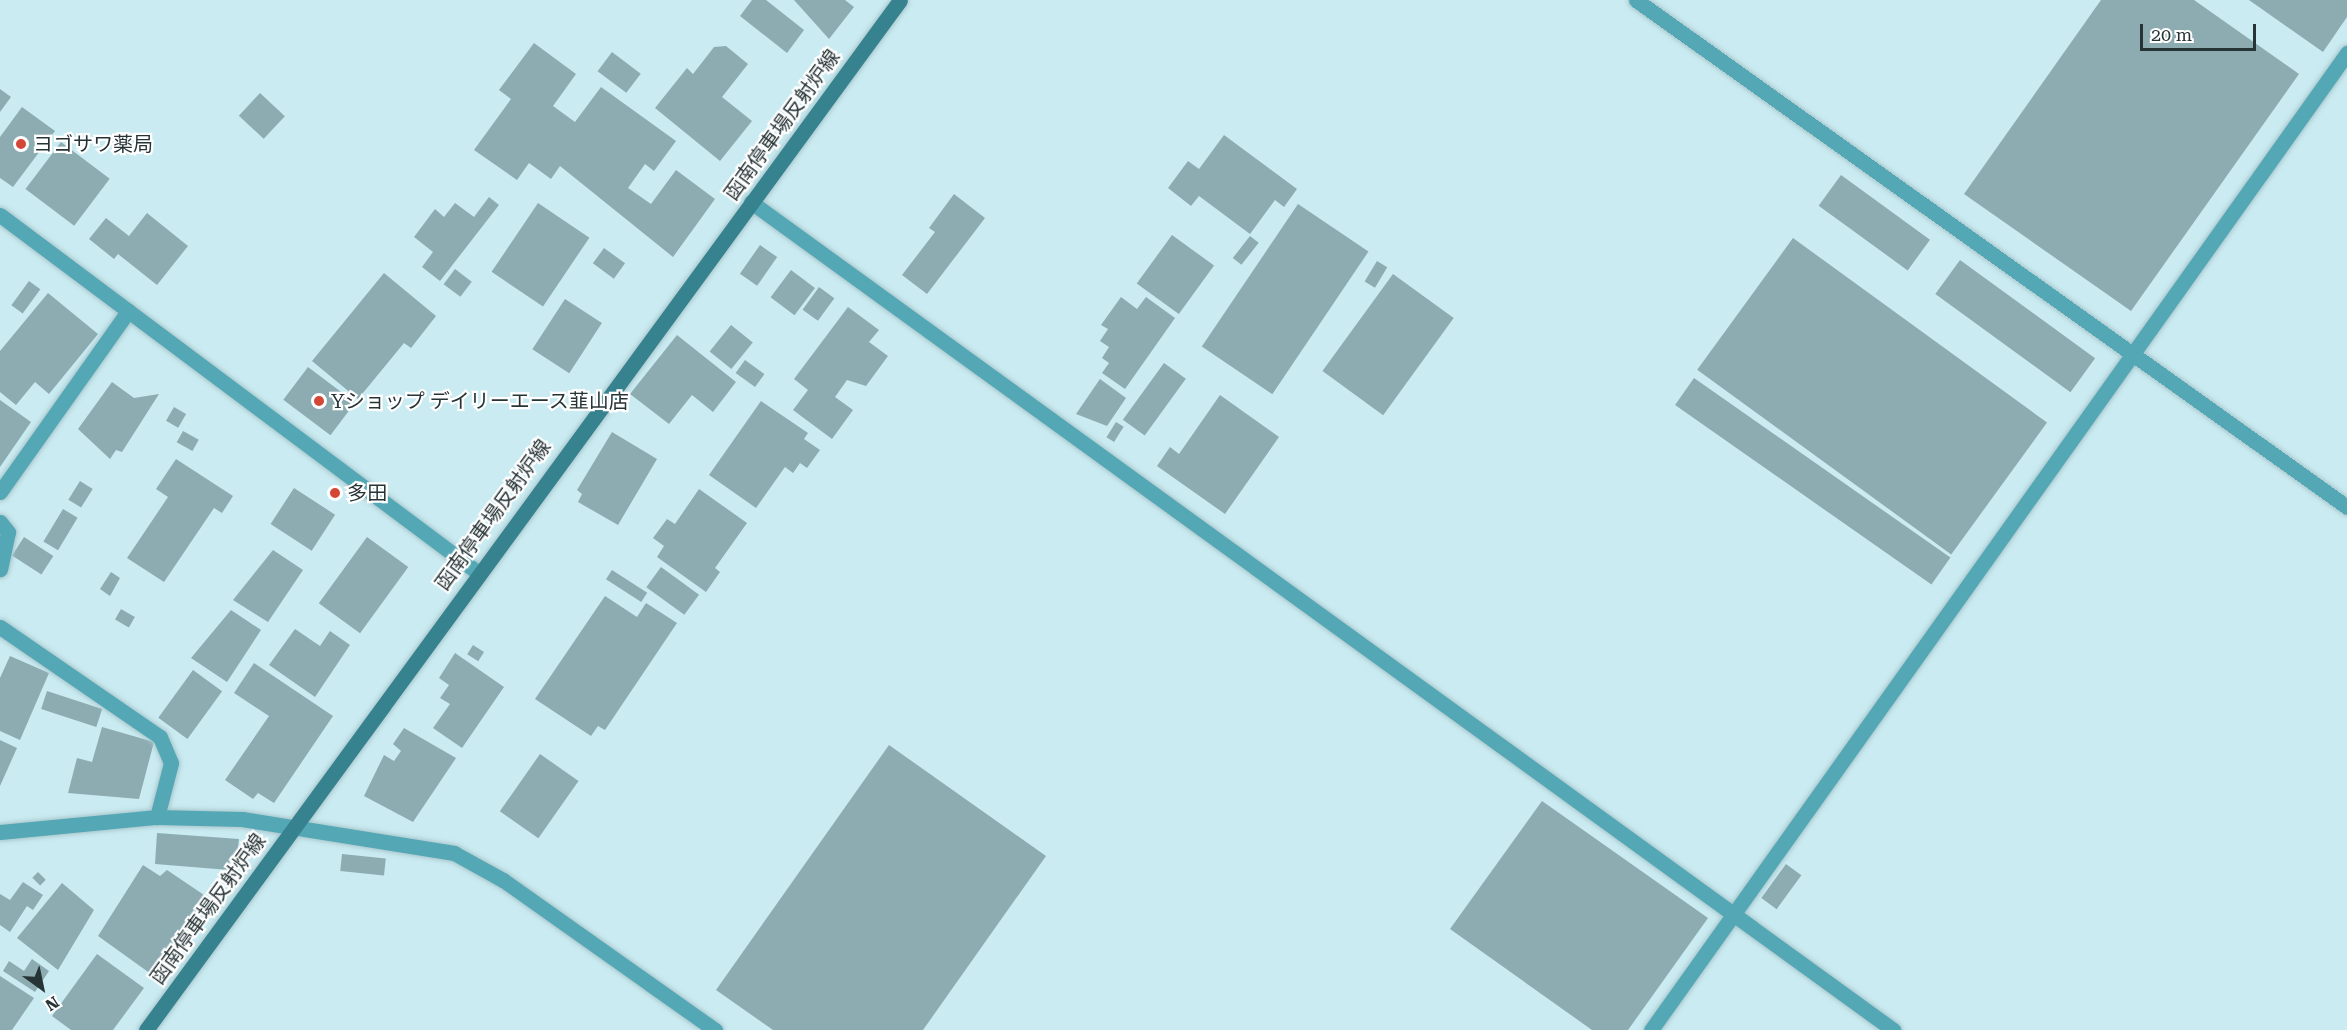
<!DOCTYPE html>
<html>
<head>
<meta charset="utf-8">
<style>
	body { margin:0 }
	#map { position:relative; width:2347px; height:1030px; overflow:hidden; background:#c9ebf1; font-family:"Roboto Serif","Noto Sans JP",serif }
	div>[style] { position:absolute }
	.building>* { inset:0; background:#8cacb2; transform-origin:0 0 }
	.roads { filter:drop-shadow(0 0 2px #a9c6cc) drop-shadow(0 0 2px #a9c6cc) }
	.service>* { height:15px; margin:-7.5px; padding:0 7.5px; transform-origin:7.5px; border-radius:7.5px; background:#54a8b6 }
	.minor>* { height:15px; margin:-7.5px; padding:0 7.5px; transform-origin:7.5px; border-radius:7.5px; background:#54a8b6 }
	.tertiary>* { height:15px; margin:-7.5px; padding:0 7.5px; transform-origin:7.5px; border-radius:7.5px; background:#54a8b6 }
	.secondary>* { height:15px; margin:-7.5px; padding:0 7.5px; transform-origin:7.5px; border-radius:7.5px; background:#36828f }
	.dots>* { width:16px; height:16px; translate:-50% -50%; box-sizing:border-box; border:3px solid #fff; border-radius:50% }
	span { translate:-50% -50%; white-space:nowrap; text-align:center; line-height:1.15; -webkit-text-stroke:4.5px #fff; paint-order:stroke }
	.street-label { font-size:20px; color:#273436 }
	.poi-label { font-size:20px; color:#273436 }
	.left { translate:0 -50%; text-align:left }
	.north { position:absolute; left:12px; top:958px; width:60px; height:60px; -webkit-text-stroke:4px #fff; paint-order:stroke; rotate:147deg; font-size:16px; font-weight:700; line-height:24px; text-align:center; color:#273436 }
	.north::after { content:''; display:block; margin:auto; width:21px; height:27px; background:#273436; clip-path:polygon(50% 0,100% 100%,50% 72%,0 100%) }
	.scale { position:absolute; left:2140px; top:24px; width:116px; height:27px; box-sizing:border-box; border:3px solid #273436; border-top:0; padding-left:8px; font-size:18px; line-height:21px; white-space:nowrap; color:#273436; -webkit-text-stroke:4px #fff; paint-order:stroke }
</style>
</head>
<body>
<div id="map">
	<div class="building">
		<div style="clip-path:polygon(752px 0,766px 0,804px 30px,787px 53px,740px 16px)"></div>
		<div style="clip-path:polygon(794px 0,845px 0,854px 7px,829px 39px)"></div>
		<div style="clip-path:polygon(2101px 0,2194px 0,2299px 74px,2131px 311px,1964px 194px)"></div>
		<div style="clip-path:polygon(2249px 0,2347px 0,2347px 17px,2323px 52px)"></div>
		<div style="clip-path:polygon(534px 43px,576px 74px,553px 106px,575px 122px,601px 87px,676px 141px,654px 171px,645px 164px,628px 188px,651px 204px,676px 170px,715px 199px,673px 257px,560px 166px,551px 179px,529px 163px,517px 180px,474px 150px,511px 99px,499px 90px)"></div>
		<div style="clip-path:polygon(726px 46px,748px 64px,722px 97px,752px 121px,720px 161px,655px 108px,687px 68px,693px 74px,714px 47px)"></div>
		<div style="left:612px;top:52px;width:36px;height:24px;rotate:37deg"></div>
		<div style="clip-path:polygon(0 89px,11px 97px,0 112px)"></div>
		<div style="left:260px;top:93px;width:34px;height:31px;rotate:43deg"></div>
		<div style="clip-path:polygon(22px 107px,55px 131px,13px 187px,0 178px,0 137px)"></div>
		<div style="clip-path:polygon(1224px 135px,1297px 189px,1284px 207px,1275px 200px,1250px 234px,1199px 196px,1191px 206px,1168px 188px,1188px 161px,1199px 169px)"></div>
		<div style="left:61px;top:142px;width:61px;height:59px;rotate:37deg"></div>
		<div style="left:1841px;top:175px;width:110px;height:38px;rotate:36deg"></div>
		<div style="clip-path:polygon(954px 194px,985px 218px,927px 294px,902px 275px,935px 232px,929px 228px)"></div>
		<div style="clip-path:polygon(489px 197px,499px 205px,440px 281px,422px 267px,433px 252px,414px 237px,435px 209px,444px 217px,455px 203px,474px 217px)"></div>
		<div style="left:538px;top:203px;width:62px;height:83px;rotate:34deg"></div>
		<div style="left:1298px;top:204px;width:85px;height:172px;rotate:34deg"></div>
		<div style="clip-path:polygon(147px 213px,188px 246px,157px 285px,118px 254px,114px 259px,89px 239px,106px 218px,129px 236px)"></div>
		<div style="left:1172px;top:235px;width:52px;height:60px;rotate:36deg"></div>
		<div style="left:1250px;top:236px;width:11px;height:28px;rotate:38deg"></div>
		<div style="left:1793px;top:238px;width:314px;height:163px;rotate:36deg"></div>
		<div style="left:760px;top:245px;width:21px;height:35px;rotate:35deg"></div>
		<div style="left:604px;top:248px;width:26px;height:19px;rotate:36deg"></div>
		<div style="left:1960px;top:260px;width:167px;height:42px;rotate:36deg"></div>
		<div style="left:1377px;top:261px;width:12px;height:24px;rotate:31deg"></div>
		<div style="left:455px;top:269px;width:21px;height:19px;rotate:37deg"></div>
		<div style="left:791px;top:270px;width:30px;height:34px;rotate:37deg"></div>
		<div style="clip-path:polygon(384px 273px,436px 316px,411px 348px,404px 343px,358px 399px,312px 361px)"></div>
		<div style="left:1393px;top:274px;width:75px;height:120px;rotate:36deg"></div>
		<div style="left:29px;top:281px;width:14px;height:30px;rotate:36deg"></div>
		<div style="left:819px;top:287px;width:19px;height:28px;rotate:36deg"></div>
		<div style="clip-path:polygon(48px 293px,98px 334px,49px 394px,35px 382px,16px 405px,0 392px,0 351px)"></div>
		<div style="clip-path:polygon(1121px 297px,1137px 309px,1146px 297px,1175px 318px,1125px 389px,1102px 373px,1109px 363px,1102px 358px,1109px 347px,1100px 341px,1108px 329px,1101px 325px)"></div>
		<div style="left:565px;top:299px;width:44px;height:60px;rotate:33deg"></div>
		<div style="clip-path:polygon(848px 307px,879px 330px,869px 342px,888px 356px,866px 386px,847px 380px,835px 397px,853px 410px,832px 439px,793px 410px,808px 390px,794px 379px)"></div>
		<div style="left:731px;top:325px;width:28px;height:34px;rotate:39deg"></div>
		<div style="clip-path:polygon(677px 335px,736px 382px,713px 412px,692px 395px,669px 424px,630px 394px)"></div>
		<div style="left:745px;top:360px;width:24px;height:16px;rotate:36deg"></div>
		<div style="left:1164px;top:363px;width:27px;height:70px;rotate:36deg"></div>
		<div style="left:308px;top:367px;width:59px;height:41px;rotate:37deg"></div>
		<div style="left:1694px;top:378px;width:313px;height:33px;rotate:35deg"></div>
		<div style="clip-path:polygon(1100px 379px,1126px 398px,1107px 426px,1076px 414px)"></div>
		<div style="clip-path:polygon(112px 382px,134px 398px,159px 394px,122px 452px,116px 450px,110px 459px,78px 429px)"></div>
		<div style="clip-path:polygon(1220px 395px,1279px 437px,1225px 514px,1157px 466px,1170px 447px,1179px 454px)"></div>
		<div style="clip-path:polygon(0 400px,31px 422px,0 467px)"></div>
		<div style="clip-path:polygon(761px 401px,808px 433px,804px 439px,820px 450px,807px 468px,800px 463px,793px 473px,785px 467px,756px 508px,709px 475px)"></div>
		<div style="left:174px;top:407px;width:14px;height:16px;rotate:30deg"></div>
		<div style="left:1116px;top:422px;width:9px;height:18px;rotate:32deg"></div>
		<div style="left:183px;top:431px;width:18px;height:13px;rotate:29deg"></div>
		<div style="clip-path:polygon(612px 432px,657px 459px,618px 525px,578px 502px,582px 494px,577px 490px)"></div>
		<div style="clip-path:polygon(176px 459px,233px 496px,222px 513px,214px 508px,164px 582px,127px 558px,168px 497px,156px 489px)"></div>
		<div style="left:80px;top:481px;width:15px;height:22px;rotate:32deg"></div>
		<div style="left:294px;top:488px;width:49px;height:43px;rotate:33deg"></div>
		<div style="clip-path:polygon(699px 489px,747px 523px,715px 568px,720px 572px,706px 592px,657px 557px,664px 546px,653px 538px,667px 519px,675px 524px)"></div>
		<div style="left:63px;top:509px;width:17px;height:38px;rotate:31deg"></div>
		<div style="left:24px;top:537px;width:35px;height:22px;rotate:33deg"></div>
		<div style="left:367px;top:537px;width:51px;height:82px;rotate:36deg"></div>
		<div style="clip-path:polygon(273px 550px,303px 570px,268px 622px,233px 600px)"></div>
		<div style="left:661px;top:567px;width:47px;height:25px;rotate:36deg"></div>
		<div style="left:612px;top:570px;width:42px;height:11px;rotate:33deg"></div>
		<div style="clip-path:polygon(111px 572px,120px 578px,110px 596px,100px 589px)"></div>
		<div style="clip-path:polygon(605px 596px,637px 617px,646px 603px,677px 623px,605px 730px,598px 726px,591px 736px,535px 699px)"></div>
		<div style="left:121px;top:609px;width:16px;height:12px;rotate:30deg"></div>
		<div style="clip-path:polygon(231px 610px,261px 630px,227px 682px,191px 658px)"></div>
		<div style="clip-path:polygon(295px 629px,320px 646px,330px 631px,350px 645px,315px 697px,269px 665px)"></div>
		<div style="left:473px;top:645px;width:13px;height:11px;rotate:32deg"></div>
		<div style="clip-path:polygon(455px 653px,504px 687px,462px 748px,433px 728px,450px 704px,440px 698px,449px 685px,439px 678px)"></div>
		<div style="clip-path:polygon(10px 656px,49px 673px,20px 740px,0 731px,0 678px)"></div>
		<div style="clip-path:polygon(254px 663px,333px 716px,274px 803px,258px 793px,253px 799px,225px 780px,269px 716px,234px 693px)"></div>
		<div style="left:193px;top:670px;width:36px;height:59px;rotate:36deg"></div>
		<div style="left:47px;top:691px;width:58px;height:19px;rotate:18deg"></div>
		<div style="clip-path:polygon(102px 727px,154px 742px,139px 799px,68px 793px,77px 758px,92px 762px)"></div>
		<div style="clip-path:polygon(404px 728px,456px 758px,413px 822px,364px 796px,384px 755px,394px 761px,401px 751px,393px 744px)"></div>
		<div style="clip-path:polygon(0 740px,17px 748px,0 786px)"></div>
		<div style="clip-path:polygon(889px 745px,1046px 856px,923px 1030px,773px 1030px,716px 990px)"></div>
		<div style="left:540px;top:754px;width:47px;height:70px;rotate:35deg"></div>
		<div style="clip-path:polygon(1542px 801px,1708px 918px,1628px 1030px,1592px 1030px,1450px 929px)"></div>
		<div style="clip-path:polygon(157px 833px,239px 839px,237px 857px,230px 857px,229px 870px,155px 864px)"></div>
		<div style="left:342px;top:854px;width:44px;height:17px;rotate:6deg"></div>
		<div style="left:1786px;top:864px;width:19px;height:42px;rotate:36deg"></div>
		<div style="clip-path:polygon(143px 865px,160px 876px,167px 870px,207px 897px,151px 974px,98px 936px)"></div>
		<div style="left:38px;top:872px;width:11px;height:8px;rotate:45deg"></div>
		<div style="clip-path:polygon(23px 882px,43px 895px,33px 910px,27px 906px,10px 932px,0 925px,0 894px,10px 900px)"></div>
		<div style="clip-path:polygon(62px 883px,94px 910px,58px 970px,17px 938px)"></div>
		<div style="clip-path:polygon(97px 954px,144px 988px,113px 1030px,71px 1030px,52px 1016px)"></div>
		<div style="clip-path:polygon(32px 959px,49px 971px,35px 992px,3px 971px,9px 961px,24px 971px)"></div>
		<div style="clip-path:polygon(0 976px,34px 998px,12px 1030px,0 1030px)"></div>
	</div>
	<div class="roads">
		<div class="service">
			<div style="left:0;top:492px;width:222px;rotate:-54.7deg"></div>
			<div style="left:0;top:522px;width:13px;rotate:51deg"></div>
			<div style="left:8px;top:532px;width:38px;rotate:102deg"></div>
			<div style="left:0;top:627px;width:194px;rotate:34.5deg"></div>
			<div style="left:160px;top:737px;width:28px;rotate:67deg"></div>
			<div style="left:171px;top:763px;width:56px;rotate:104.5deg"></div>
		</div>
		<div class="minor">
			<div style="left:1636px;top:0;width:873px;rotate:35.49deg"></div>
			<div style="left:751px;top:202px;width:1411px;rotate:35.94deg"></div>
			<div style="left:0;top:832px;width:158px;rotate:-5.5deg"></div>
			<div style="left:157px;top:817px;width:85px;rotate:1.3deg"></div>
			<div style="left:242px;top:819px;width:215px;rotate:9.1deg"></div>
			<div style="left:454px;top:853px;width:56px;rotate:28.9deg"></div>
			<div style="left:503px;top:880px;width:260px;rotate:35.3deg"></div>
			<div style="left:1651px;top:1030px;width:1200px;rotate:-54.53deg"></div>
		</div>
		<div class="tertiary">
			<div style="left:0;top:215px;width:596px;rotate:36.81deg"></div>
		</div>
		<div class="secondary">
			<div style="left:146px;top:1030px;width:1276px;rotate:-53.79deg"></div>
		</div>
	</div>
	<div class="dots">
		<div style="left:21px;top:144px;background:#d44736"></div>
		<div style="left:319px;top:401px;background:#d44736"></div>
		<div style="left:335px;top:493px;background:#d44736"></div>
	</div>
	<div class="street-label">
		<span style="left:782px;top:125px;rotate:-54deg">函南停車場反射炉線</span>
		<span style="left:493px;top:515px;rotate:-54deg">函南停車場反射炉線</span>
		<span style="left:208px;top:909px;rotate:-54deg">函南停車場反射炉線</span>
	</div>
	<div class="poi-label">
		<span class="left" style="left:33px;top:144px">ヨゴサワ薬局</span>
		<span class="left" style="left:331px;top:401px">Yショップ デイリーエース韮山店</span>
		<span class="left" style="left:347px;top:493px">多田</span>
	</div>
	<div class="north">N</div>
	<div class="scale">20 m</div>
</div>
</body>
</html>
